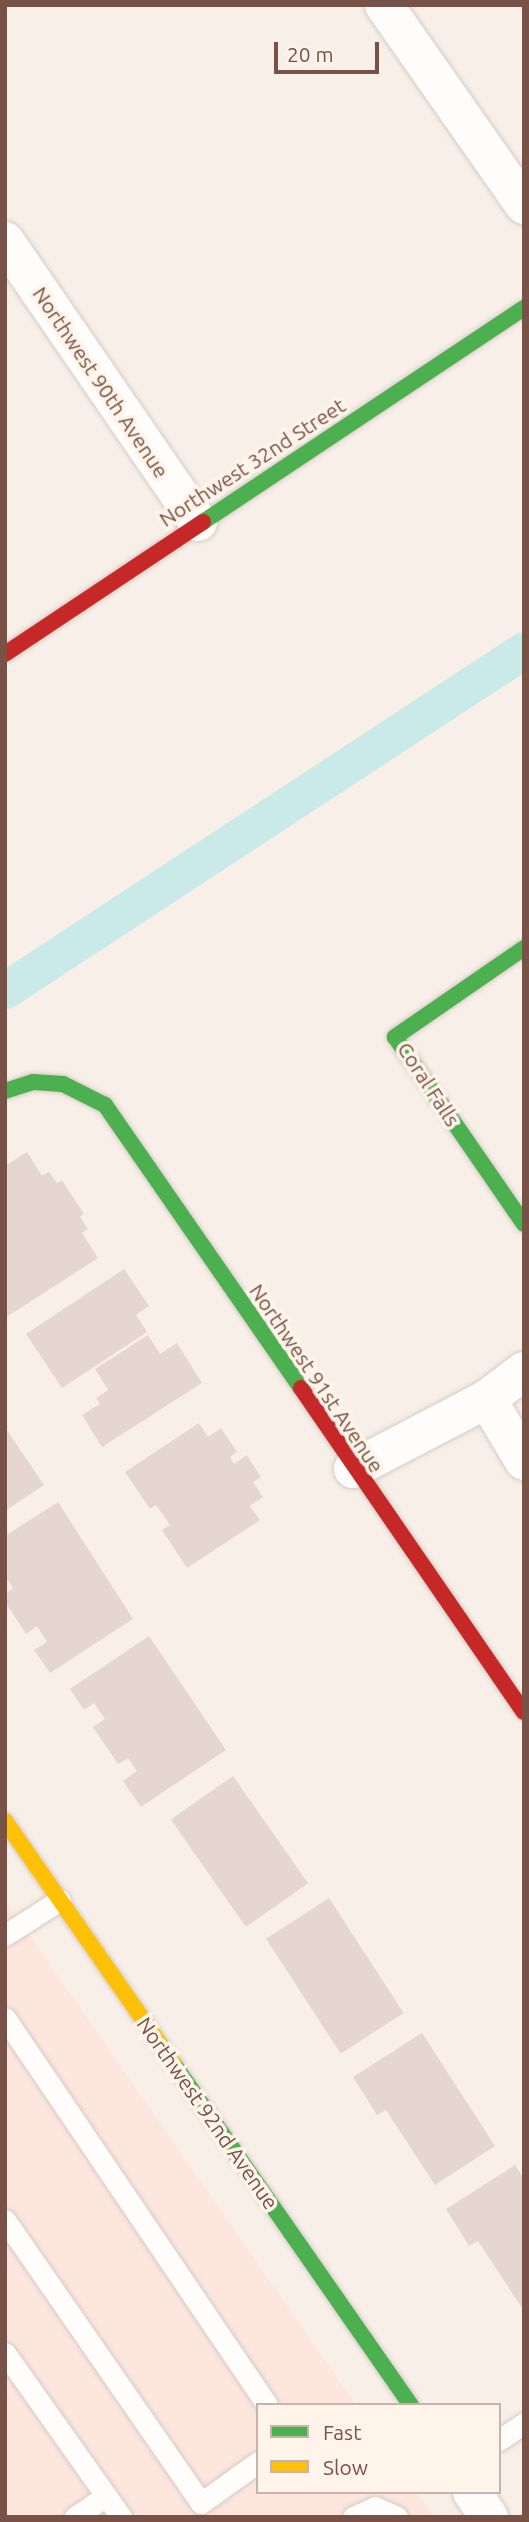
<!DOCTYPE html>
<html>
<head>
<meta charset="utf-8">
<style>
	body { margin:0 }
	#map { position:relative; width:529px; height:2522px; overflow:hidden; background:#f8f0e8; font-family:Ubuntu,sans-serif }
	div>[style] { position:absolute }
	.commercial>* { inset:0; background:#fce6de }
	.canal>* { height:37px; margin:-18.5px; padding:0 18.5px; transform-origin:18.5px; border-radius:18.5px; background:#c9eae9 }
	.building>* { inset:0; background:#e5d7d0; transform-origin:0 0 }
	.roads { filter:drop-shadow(0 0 2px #d6cbc5) drop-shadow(0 0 2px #d6cbc5) }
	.lane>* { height:21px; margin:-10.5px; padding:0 10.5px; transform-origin:10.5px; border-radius:10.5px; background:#fefdfc }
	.street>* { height:38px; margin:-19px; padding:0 19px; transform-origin:19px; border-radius:19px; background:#fefdfc }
	.fast>* { height:16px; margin:-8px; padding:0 8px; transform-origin:8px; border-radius:8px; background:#4caf50 }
	.slow>* { height:16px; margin:-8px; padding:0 8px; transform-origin:8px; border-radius:8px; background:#ffc107 }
	.jam>* { height:16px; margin:-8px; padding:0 8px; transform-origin:8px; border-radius:8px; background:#c62828 }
	span { translate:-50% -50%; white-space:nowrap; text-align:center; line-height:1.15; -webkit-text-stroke:7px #fff4ea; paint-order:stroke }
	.street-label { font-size:21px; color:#785246 }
	.frame { position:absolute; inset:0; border:7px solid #785246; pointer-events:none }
	.legend { position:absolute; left:256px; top:2403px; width:245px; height:91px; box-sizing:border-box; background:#fff4ea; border:2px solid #c9b3a8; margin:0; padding:9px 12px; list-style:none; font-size:21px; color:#785246 }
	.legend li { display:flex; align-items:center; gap:14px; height:35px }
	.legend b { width:35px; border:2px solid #c9b3a8 }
	.scale { position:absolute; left:274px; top:42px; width:105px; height:32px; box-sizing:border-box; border:4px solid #785246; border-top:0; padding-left:9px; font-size:21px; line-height:24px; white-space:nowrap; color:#785246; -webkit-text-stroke:5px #fff4ea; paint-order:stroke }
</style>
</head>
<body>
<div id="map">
	<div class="commercial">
		<div style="clip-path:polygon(5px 1900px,356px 2405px,258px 2405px,258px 2492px,417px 2492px,434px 2517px,5px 2517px)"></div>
	</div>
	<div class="canal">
		<div style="left:5px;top:990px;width:620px;rotate:-33.23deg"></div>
	</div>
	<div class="building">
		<div style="clip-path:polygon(27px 1152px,42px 1176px,49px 1172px,57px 1183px,62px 1180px,84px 1214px,80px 1217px,88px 1229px,82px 1233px,98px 1258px,5px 1318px,5px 1166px)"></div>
		<div style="clip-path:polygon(124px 1269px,149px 1306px,136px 1315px,147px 1332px,62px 1388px,26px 1334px)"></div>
		<div style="clip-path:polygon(148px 1335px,160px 1354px,177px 1343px,202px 1383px,102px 1447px,82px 1415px,100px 1404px,96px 1398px,108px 1390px,95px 1369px)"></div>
		<div style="clip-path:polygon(199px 1423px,208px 1437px,221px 1428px,237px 1452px,230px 1457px,234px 1464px,247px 1455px,261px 1477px,253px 1482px,263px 1497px,250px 1506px,260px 1520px,187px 1568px,162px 1530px,170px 1525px,156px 1505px,150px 1509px,125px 1472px)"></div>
		<div style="clip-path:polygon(5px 1427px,44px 1485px,5px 1511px)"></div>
		<div style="clip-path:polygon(58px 1502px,133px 1619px,50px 1673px,34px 1650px,47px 1642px,37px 1626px,26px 1634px,5px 1602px,5px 1594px,13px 1588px,5px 1576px,5px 1536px)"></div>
		<div style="clip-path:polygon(149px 1636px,226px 1750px,141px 1807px,123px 1781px,137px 1771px,128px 1758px,118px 1764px,93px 1727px,105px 1719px,94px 1703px,84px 1710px,70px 1689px)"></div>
		<div style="left:233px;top:1776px;width:131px;height:76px;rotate:55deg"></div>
		<div style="left:329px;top:1898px;width:137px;height:75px;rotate:57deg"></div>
		<div style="clip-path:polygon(422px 2033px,495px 2146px,435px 2185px,386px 2110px,377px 2115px,353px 2077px)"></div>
		<div style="clip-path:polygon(515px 2165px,524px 2179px,524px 2311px,478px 2241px,469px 2246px,446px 2209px)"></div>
	</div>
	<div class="roads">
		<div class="lane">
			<div style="left:5px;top:1935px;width:65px;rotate:-32.5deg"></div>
			<div style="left:5px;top:2018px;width:467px;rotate:55.9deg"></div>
			<div style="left:5px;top:2220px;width:344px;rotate:55.3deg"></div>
			<div style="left:201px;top:2503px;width:70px;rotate:-35.7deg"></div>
			<div style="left:5px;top:2353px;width:201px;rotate:54.7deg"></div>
			<div style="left:499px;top:2440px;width:30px;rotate:-34deg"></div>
			<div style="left:75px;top:2517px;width:37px;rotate:-34deg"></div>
			<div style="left:353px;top:2517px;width:24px;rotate:-24deg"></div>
			<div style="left:375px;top:2507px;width:24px;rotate:24deg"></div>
		</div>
		<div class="street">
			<div style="left:384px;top:5px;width:244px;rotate:55deg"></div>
			<div style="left:5px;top:241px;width:341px;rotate:55.5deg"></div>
			<div style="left:487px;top:1399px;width:72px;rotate:59.2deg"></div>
			<div style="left:353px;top:1469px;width:151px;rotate:-27.6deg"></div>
			<div style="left:487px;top:1399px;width:46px;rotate:-37.1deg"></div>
			<div style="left:472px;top:2492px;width:30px;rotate:56deg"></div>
		</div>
		<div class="fast">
			<div style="left:203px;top:522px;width:386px;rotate:-33.7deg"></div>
			<div style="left:524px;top:948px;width:157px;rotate:145.4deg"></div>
			<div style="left:395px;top:1037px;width:227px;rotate:55.4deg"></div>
			<div style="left:5px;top:1091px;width:29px;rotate:-18deg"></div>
			<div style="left:33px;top:1082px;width:30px;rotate:4deg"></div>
			<div style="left:63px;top:1084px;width:47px;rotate:26.6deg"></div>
			<div style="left:105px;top:1105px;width:344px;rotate:55.3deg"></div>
			<div style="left:173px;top:2063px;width:417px;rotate:55.2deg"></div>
		</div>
		<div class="slow">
			<div style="left:5px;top:1821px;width:295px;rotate:55.2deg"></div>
		</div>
		<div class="jam">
			<div style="left:5px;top:654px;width:238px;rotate:-33.7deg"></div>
			<div style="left:301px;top:1388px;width:393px;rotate:55.5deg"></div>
		</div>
	</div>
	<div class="street-label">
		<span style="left:101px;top:382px;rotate:56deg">Northwest 90th Avenue</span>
		<span style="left:252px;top:462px;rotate:-33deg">Northwest 32nd Street</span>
		<span style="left:429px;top:1084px;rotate:57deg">Coral Falls</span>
		<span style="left:317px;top:1378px;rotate:56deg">Northwest 91st Avenue</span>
		<span style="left:208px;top:2113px;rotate:55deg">Northwest 92nd Avenue</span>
	</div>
	<div class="frame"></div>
	<ul class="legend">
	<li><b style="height:9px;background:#4caf50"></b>Fast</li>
	<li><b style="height:9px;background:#ffc107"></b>Slow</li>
	</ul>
	<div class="scale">20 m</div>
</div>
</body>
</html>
